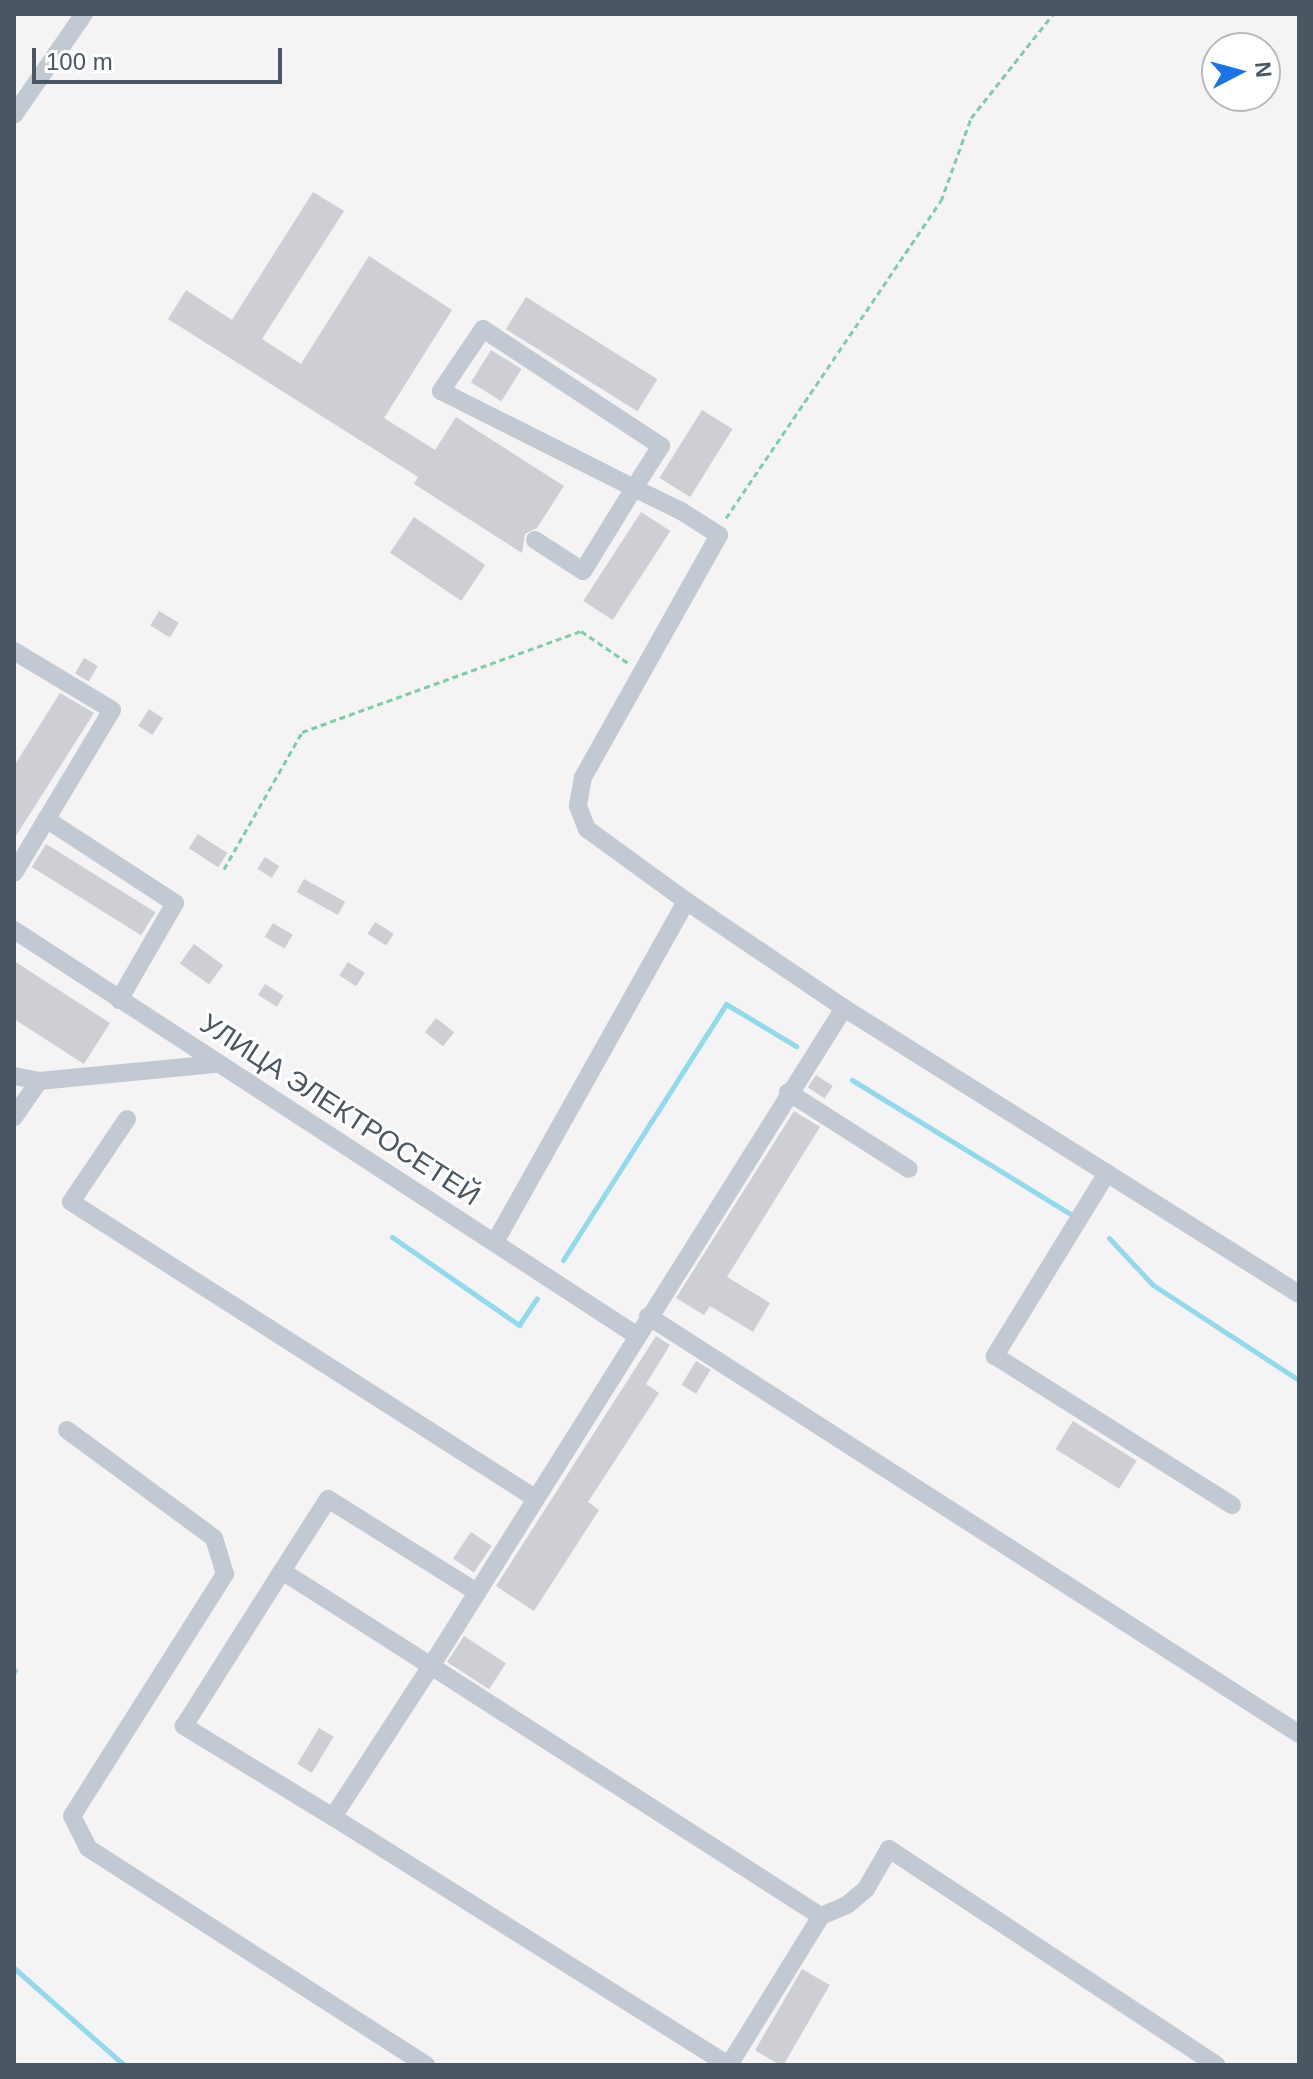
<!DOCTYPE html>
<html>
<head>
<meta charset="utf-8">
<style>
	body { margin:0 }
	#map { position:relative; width:1313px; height:2079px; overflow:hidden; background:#f5f3f3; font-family:Helvetica,sans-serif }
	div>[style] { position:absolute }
	.stream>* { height:5px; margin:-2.5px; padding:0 2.5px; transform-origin:2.5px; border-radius:2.5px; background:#90daee }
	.building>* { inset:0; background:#cdcfd5; transform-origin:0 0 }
	.path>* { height:3px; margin-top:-1.5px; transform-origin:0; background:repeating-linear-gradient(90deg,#7ad0a6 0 6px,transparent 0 10px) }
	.minor>* { height:18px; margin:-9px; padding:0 9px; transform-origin:9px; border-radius:9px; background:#c1cad2 }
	span { translate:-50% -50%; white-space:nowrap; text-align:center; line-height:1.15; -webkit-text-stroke:6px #fff; paint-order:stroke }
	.street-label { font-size:28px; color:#4a5661 }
	.frame { position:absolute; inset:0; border:16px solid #4a5661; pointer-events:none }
	.north { position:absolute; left:1201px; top:32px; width:80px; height:80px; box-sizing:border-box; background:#fff; border:2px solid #b7bbc0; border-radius:50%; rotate:84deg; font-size:22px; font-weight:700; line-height:32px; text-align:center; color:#4a5661 }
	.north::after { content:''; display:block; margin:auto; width:28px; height:36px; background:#1a73e8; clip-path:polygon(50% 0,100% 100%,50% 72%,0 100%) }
	.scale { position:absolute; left:32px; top:48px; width:250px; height:36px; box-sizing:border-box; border:4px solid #4a5661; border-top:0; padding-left:10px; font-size:24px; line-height:28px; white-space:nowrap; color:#4a5661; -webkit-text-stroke:6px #fff; paint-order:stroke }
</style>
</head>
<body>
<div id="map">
	<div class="stream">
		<div style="left:852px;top:1080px;width:257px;rotate:31.5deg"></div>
		<div style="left:392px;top:1237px;width:155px;rotate:34.7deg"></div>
		<div style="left:519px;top:1325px;width:32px;rotate:-56deg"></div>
		<div style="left:1109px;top:1238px;width:64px;rotate:46.9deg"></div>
		<div style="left:1153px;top:1285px;width:174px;rotate:33.1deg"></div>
		<div style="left:563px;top:1260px;width:303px;rotate:-57.5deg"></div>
		<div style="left:726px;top:1004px;width:82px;rotate:31deg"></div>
		<div style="left:14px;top:1672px;width:2px;rotate:-63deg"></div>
		<div style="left:14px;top:1968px;width:147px;rotate:41.4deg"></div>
	</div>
	<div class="building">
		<div style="clip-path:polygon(313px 192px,344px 211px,262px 339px,301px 364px,369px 256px,452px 310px,384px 418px,435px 450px,456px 417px,564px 486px,537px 528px,525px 534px,522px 553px,414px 484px,418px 477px,168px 319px,186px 290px,232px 320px)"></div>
		<div style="left:526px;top:297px;width:155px;height:38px;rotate:32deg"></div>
		<div style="left:491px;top:350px;width:36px;height:38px;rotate:32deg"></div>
		<div style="left:702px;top:410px;width:36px;height:80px;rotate:32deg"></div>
		<div style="left:641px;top:512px;width:35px;height:106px;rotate:33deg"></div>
		<div style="left:414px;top:517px;width:86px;height:43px;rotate:34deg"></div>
		<div style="left:159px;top:611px;width:23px;height:17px;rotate:31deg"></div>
		<div style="left:84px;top:658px;width:16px;height:18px;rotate:30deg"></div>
		<div style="clip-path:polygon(60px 693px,94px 713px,14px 839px,14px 766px)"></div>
		<div style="left:149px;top:709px;width:17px;height:20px;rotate:33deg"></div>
		<div style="left:198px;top:834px;width:35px;height:17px;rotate:33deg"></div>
		<div style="left:46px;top:844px;width:129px;height:27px;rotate:32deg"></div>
		<div style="left:265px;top:857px;width:17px;height:14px;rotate:33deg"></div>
		<div style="left:304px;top:879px;width:47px;height:15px;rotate:29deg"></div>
		<div style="left:375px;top:922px;width:22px;height:14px;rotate:32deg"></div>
		<div style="left:273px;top:923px;width:23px;height:16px;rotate:31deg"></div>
		<div style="left:194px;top:944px;width:36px;height:24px;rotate:36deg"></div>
		<div style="clip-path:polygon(14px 961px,110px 1023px,84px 1064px,14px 1019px)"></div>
		<div style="left:348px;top:962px;width:20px;height:16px;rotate:33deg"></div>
		<div style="left:265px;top:984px;width:22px;height:13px;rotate:32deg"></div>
		<div style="left:436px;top:1018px;width:23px;height:18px;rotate:38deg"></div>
		<div style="left:816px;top:1075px;width:20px;height:15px;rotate:33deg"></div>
		<div style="clip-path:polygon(794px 1111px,820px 1127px,727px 1277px,770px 1303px,753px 1332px,710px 1306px,704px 1315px,676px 1298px)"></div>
		<div style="clip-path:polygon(656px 1336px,670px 1345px,646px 1384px,659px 1393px,588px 1502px,599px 1510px,534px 1611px,496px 1586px)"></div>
		<div style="left:696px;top:1361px;width:17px;height:28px;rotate:31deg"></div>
		<div style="left:1073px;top:1421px;width:75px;height:33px;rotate:32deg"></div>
		<div style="left:471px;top:1532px;width:25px;height:32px;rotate:34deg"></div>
		<div style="left:464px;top:1636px;width:50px;height:31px;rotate:33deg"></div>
		<div style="left:319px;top:1728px;width:17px;height:42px;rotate:31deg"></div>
		<div style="left:802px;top:1969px;width:32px;height:94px;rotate:30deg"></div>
	</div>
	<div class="path">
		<div style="left:726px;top:518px;width:383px;rotate:-55.9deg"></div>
		<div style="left:941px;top:201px;width:88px;rotate:-70.1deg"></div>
		<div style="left:971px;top:118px;width:132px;rotate:-51.7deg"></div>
		<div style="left:224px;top:869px;width:158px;rotate:-60.3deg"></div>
		<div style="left:302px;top:732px;width:297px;rotate:-19.9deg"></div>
		<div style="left:581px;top:631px;width:57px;rotate:34.2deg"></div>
	</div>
	<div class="minor">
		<div style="left:14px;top:115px;width:123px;rotate:-55.3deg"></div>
		<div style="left:535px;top:540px;width:57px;rotate:32.9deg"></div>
		<div style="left:583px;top:571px;width:97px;rotate:-58.4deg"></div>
		<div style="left:634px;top:488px;width:50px;rotate:-57.3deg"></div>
		<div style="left:661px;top:446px;width:213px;rotate:-146.7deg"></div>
		<div style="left:483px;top:329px;width:75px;rotate:124.1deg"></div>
		<div style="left:441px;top:391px;width:216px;rotate:26.7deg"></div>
		<div style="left:634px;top:488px;width:52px;rotate:26.1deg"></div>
		<div style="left:681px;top:511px;width:45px;rotate:32.3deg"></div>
		<div style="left:719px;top:535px;width:278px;rotate:119.3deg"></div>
		<div style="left:583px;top:777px;width:29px;rotate:100deg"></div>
		<div style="left:578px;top:806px;width:25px;rotate:69deg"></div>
		<div style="left:587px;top:829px;width:122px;rotate:36deg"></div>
		<div style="left:14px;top:651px;width:114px;rotate:31deg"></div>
		<div style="left:112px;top:710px;width:190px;rotate:121deg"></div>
		<div style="left:46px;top:819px;width:154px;rotate:33.1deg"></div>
		<div style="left:175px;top:903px;width:112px;rotate:120deg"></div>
		<div style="left:14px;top:930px;width:742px;rotate:33.07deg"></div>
		<div style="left:844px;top:1008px;width:777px;rotate:122.11deg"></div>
		<div style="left:431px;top:1666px;width:463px;rotate:32.7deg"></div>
		<div style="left:821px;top:1916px;width:28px;rotate:-23deg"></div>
		<div style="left:847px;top:1905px;width:25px;rotate:-40deg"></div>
		<div style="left:866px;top:1889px;width:46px;rotate:-60.1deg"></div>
		<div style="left:889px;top:1849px;width:392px;rotate:33.4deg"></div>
		<div style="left:14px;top:1076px;width:25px;rotate:11deg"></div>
		<div style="left:788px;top:1092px;width:143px;rotate:32.5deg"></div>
		<div style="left:14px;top:1117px;width:44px;rotate:-55.2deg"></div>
		<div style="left:39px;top:1081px;width:176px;rotate:-5.5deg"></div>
		<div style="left:127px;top:1119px;width:100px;rotate:124deg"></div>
		<div style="left:71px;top:1202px;width:550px;rotate:32.54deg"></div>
		<div style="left:1107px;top:1173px;width:215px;rotate:121.5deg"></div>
		<div style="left:995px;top:1356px;width:280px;rotate:32.2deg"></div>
		<div style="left:495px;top:1242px;width:391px;rotate:-60.7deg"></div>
		<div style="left:686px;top:901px;width:191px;rotate:34.1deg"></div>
		<div style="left:844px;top:1008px;width:537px;rotate:32.15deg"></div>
		<div style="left:648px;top:1316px;width:774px;rotate:32.7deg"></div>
		<div style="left:67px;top:1430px;width:182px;rotate:36.3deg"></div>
		<div style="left:214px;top:1538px;width:38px;rotate:73deg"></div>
		<div style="left:225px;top:1574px;width:286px;rotate:122.3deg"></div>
		<div style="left:72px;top:1816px;width:36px;rotate:63deg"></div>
		<div style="left:88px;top:1848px;width:402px;rotate:32.7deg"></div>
		<div style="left:282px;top:1571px;width:177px;rotate:32.5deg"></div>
		<div style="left:431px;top:1666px;width:180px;rotate:123deg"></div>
		<div style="left:333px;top:1817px;width:467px;rotate:32.1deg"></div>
		<div style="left:729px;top:2065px;width:175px;rotate:-58.3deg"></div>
		<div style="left:333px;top:1817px;width:175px;rotate:-148.6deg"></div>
		<div style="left:184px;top:1726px;width:183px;rotate:-57.7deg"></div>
		<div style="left:282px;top:1571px;width:85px;rotate:-57.4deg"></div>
		<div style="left:328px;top:1499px;width:176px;rotate:32deg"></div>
	</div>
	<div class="street-label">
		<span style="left:340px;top:1110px;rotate:33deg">УЛИЦА ЭЛЕКТРОСЕТЕЙ</span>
	</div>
	<div class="frame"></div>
	<div class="north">N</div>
	<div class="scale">100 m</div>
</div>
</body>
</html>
